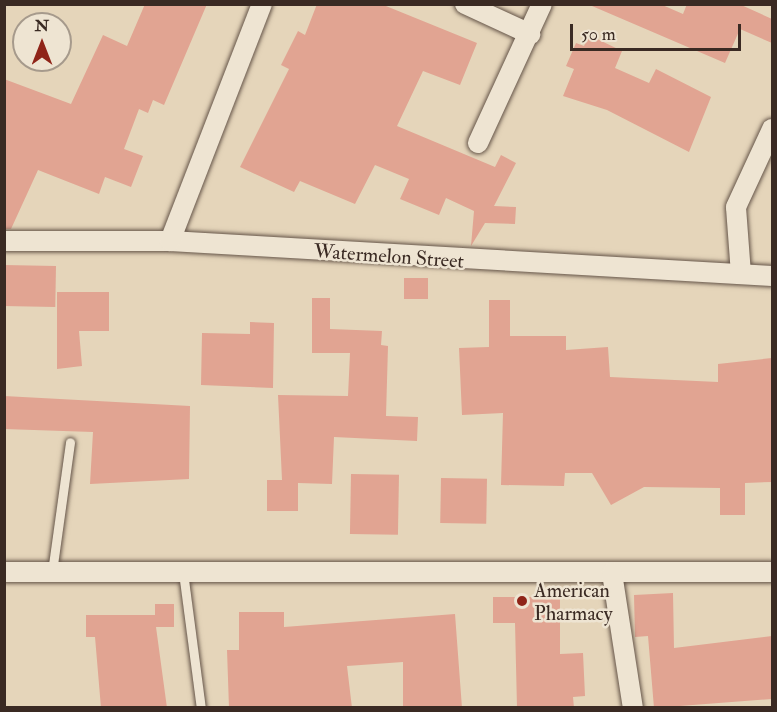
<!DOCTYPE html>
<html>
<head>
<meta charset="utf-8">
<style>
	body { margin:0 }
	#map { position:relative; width:777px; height:712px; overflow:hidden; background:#e5d5ba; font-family:"IM FELL Double Pica",serif }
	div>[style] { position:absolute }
	.building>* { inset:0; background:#e1a492; transform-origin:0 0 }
	.roads { filter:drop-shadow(0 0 2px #655549) drop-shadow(0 0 2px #655549) }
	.service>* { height:9px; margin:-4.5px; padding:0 4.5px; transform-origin:4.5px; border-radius:4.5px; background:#eee4d2 }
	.minor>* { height:20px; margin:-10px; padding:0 10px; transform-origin:10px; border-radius:10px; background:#eee4d2 }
	.dots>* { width:16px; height:16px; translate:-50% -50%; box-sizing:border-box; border:3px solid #eee4d2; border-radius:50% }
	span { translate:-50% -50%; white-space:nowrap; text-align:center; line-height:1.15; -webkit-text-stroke:5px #eee4d2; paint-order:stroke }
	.street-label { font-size:20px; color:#3a2a23 }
	.poi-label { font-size:20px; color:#3a2a23 }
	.left { translate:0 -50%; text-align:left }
	.frame { position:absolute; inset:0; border:6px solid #3a2a23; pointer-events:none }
	.north { position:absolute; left:12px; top:12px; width:60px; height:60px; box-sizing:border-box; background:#eee4d2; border:2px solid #a69a8c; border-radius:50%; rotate:0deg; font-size:16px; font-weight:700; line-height:24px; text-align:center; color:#3a2a23 }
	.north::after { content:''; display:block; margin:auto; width:21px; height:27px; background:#8f2418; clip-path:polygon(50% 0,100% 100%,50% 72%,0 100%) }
	.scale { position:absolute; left:570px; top:24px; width:171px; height:27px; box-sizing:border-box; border:3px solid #3a2a23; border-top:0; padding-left:8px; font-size:18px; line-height:21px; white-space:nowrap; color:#3a2a23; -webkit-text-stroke:4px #eee4d2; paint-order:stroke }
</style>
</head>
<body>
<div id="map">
	<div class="building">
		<div style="clip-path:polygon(145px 4px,207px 4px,164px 105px,153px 100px,148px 113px,139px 109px,124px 149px,143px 156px,131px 187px,105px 177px,99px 194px,38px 170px,11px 229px,4px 229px,4px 79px,71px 104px,103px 35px,127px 46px)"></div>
		<div style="clip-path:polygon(317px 4px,381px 4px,477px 43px,460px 85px,423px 71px,397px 126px,495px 167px,501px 155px,516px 163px,494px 206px,516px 207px,515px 224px,485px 223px,471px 246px,474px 211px,446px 198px,439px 215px,400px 199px,409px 179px,375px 165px,355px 204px,300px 181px,294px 192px,240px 167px,289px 69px,281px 65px,298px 31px,305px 35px)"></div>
		<div style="clip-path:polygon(660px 4px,683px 14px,687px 4px,739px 4px,772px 19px,772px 43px,740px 29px,725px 63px,592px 6px)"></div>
		<div style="clip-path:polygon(589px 35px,622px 51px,615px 68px,649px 83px,656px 69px,711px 97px,689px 152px,607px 110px,563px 96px,574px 69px,566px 66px,576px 43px,584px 46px)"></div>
		<div style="left:4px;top:265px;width:52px;height:41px;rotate:1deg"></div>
		<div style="left:404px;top:278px;width:24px;height:21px"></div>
		<div style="clip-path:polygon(57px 292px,109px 292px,109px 331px,79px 331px,82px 366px,57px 369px)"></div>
		<div style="clip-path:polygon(312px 298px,330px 298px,330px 329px,382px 331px,381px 345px,388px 346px,386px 416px,418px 417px,417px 441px,334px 437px,332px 484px,298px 483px,298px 511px,267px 511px,267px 480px,282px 480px,278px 395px,348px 396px,350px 353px,312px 353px)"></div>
		<div style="clip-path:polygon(489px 300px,510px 300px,510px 336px,566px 336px,566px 350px,608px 347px,610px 377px,718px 382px,718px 364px,772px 358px,772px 482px,745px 483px,745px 515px,720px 515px,720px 488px,644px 487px,611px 505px,592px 473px,565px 473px,564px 486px,501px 485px,503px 413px,462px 415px,459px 348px,489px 347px)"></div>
		<div style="clip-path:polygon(250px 322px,274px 323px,273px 388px,201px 385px,202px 333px,250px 334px)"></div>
		<div style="clip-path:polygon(4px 396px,190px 406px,189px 479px,90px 484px,93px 432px,4px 429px)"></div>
		<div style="left:351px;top:474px;width:48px;height:60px;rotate:1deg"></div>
		<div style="left:441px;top:478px;width:46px;height:45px;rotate:1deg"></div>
		<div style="clip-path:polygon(673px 593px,674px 648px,772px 636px,772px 699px,654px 708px,648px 636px,635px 637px,634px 595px)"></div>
		<div style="clip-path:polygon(493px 597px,560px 597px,560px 654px,583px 653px,585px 696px,573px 697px,574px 708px,517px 708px,515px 623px,493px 623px)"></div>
		<div style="clip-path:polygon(155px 604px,174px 604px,174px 627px,156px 627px,167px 708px,101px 708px,95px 637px,86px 637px,86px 615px,155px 615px)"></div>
		<div style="clip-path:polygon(239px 612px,284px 612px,284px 627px,455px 614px,462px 708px,403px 708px,403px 662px,347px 666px,352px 708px,229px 708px,227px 650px,239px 650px)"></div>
	</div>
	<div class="roads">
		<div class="service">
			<div style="left:52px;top:572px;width:131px;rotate:-82.1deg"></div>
			<div style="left:183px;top:572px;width:137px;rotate:82.5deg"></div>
		</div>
		<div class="minor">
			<div style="left:465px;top:4px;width:72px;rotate:24.8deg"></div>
			<div style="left:478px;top:143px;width:153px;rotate:-65.3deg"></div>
			<div style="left:4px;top:241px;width:166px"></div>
			<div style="left:170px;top:241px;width:603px;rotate:3.33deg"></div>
			<div style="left:170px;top:241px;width:254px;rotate:-68.8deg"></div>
			<div style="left:741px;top:274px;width:67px;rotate:-94.3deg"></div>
			<div style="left:736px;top:207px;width:86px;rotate:-65.2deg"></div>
			<div style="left:4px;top:572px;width:768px"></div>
			<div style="left:612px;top:573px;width:137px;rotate:81.2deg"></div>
		</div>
	</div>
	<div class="dots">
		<div style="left:522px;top:601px;background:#8f2418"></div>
	</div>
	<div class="street-label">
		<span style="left:389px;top:256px;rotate:4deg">Watermelon Street</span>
	</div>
	<div class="poi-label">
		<span class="left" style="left:534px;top:602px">American<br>Pharmacy</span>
	</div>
	<div class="frame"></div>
	<div class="north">N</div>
	<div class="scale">50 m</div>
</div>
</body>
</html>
